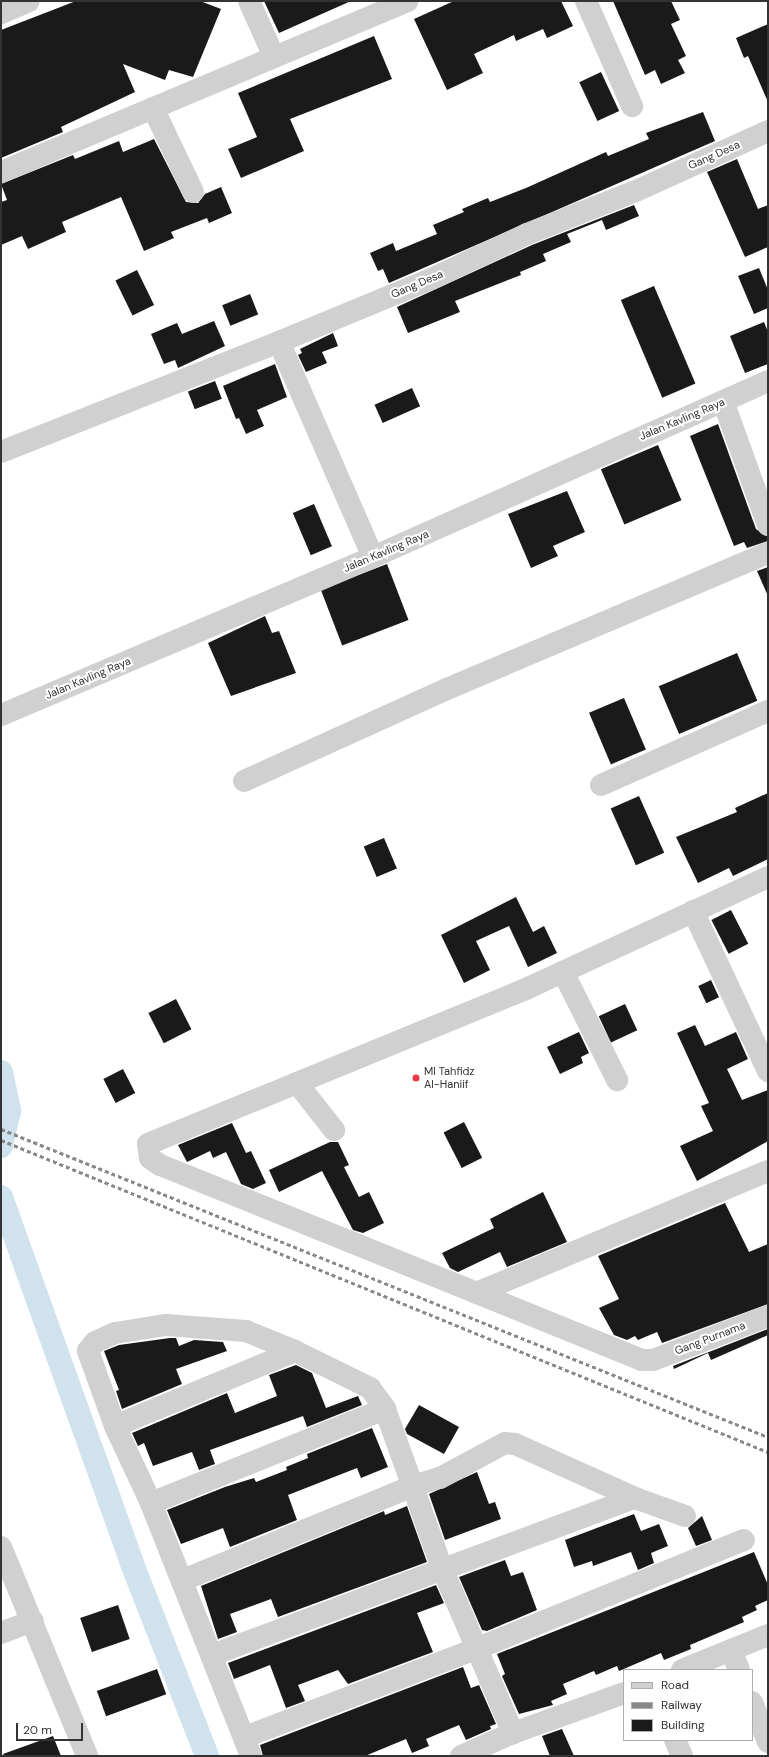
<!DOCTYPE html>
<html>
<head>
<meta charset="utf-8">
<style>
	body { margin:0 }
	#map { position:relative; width:769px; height:1757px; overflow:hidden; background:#fff; font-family:"DM Sans",sans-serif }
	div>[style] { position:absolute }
	.canal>* { height:24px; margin:-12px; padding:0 12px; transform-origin:12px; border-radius:12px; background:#cfe2ee }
	.building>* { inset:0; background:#1a1a1a; transform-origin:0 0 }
	.minor>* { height:22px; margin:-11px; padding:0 11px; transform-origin:11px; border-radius:11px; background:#d0d0d0 }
	.rail>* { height:3px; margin-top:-1.5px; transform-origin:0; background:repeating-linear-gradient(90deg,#888 0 4px,transparent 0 7px) }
	.dots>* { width:11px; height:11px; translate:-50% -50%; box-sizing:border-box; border:2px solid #fff; border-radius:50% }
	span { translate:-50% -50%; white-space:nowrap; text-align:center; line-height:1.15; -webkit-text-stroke:4px #fff; paint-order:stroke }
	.street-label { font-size:11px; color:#333 }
	.poi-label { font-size:11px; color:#333 }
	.left { translate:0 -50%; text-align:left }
	.frame { position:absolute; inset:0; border:2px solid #333; pointer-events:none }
	.legend { position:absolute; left:623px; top:1669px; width:130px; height:72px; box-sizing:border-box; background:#fff; border:1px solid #adadad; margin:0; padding:5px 7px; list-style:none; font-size:12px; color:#333 }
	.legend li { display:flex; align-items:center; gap:8px; height:20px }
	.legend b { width:20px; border:1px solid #adadad }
	.scale { position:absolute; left:16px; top:1723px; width:67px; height:18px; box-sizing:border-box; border:2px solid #333; border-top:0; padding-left:5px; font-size:12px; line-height:14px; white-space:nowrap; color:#333; -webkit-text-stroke:3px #fff; paint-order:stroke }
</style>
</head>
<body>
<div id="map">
	<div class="canal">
		<div style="left:1px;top:1072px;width:40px;rotate:78deg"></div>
		<div style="left:9px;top:1111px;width:36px;rotate:103deg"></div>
		<div style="left:1px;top:1197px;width:387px;rotate:70.3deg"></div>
		<div style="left:131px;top:1561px;width:209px;rotate:68.7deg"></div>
	</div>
	<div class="building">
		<div style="clip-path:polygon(76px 1px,200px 1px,221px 9px,193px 77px,169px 70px,165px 80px,123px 64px,135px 92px,61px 127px,63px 132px,1px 158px,1px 30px)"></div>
		<div style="clip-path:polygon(264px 1px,351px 1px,279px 33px)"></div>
		<div style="clip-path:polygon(454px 1px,561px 1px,573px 26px,547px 38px,543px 29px,516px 41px,514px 35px,474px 54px,483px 73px,447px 90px,414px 19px)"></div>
		<div style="clip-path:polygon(613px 1px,671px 1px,680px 20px,671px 24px,686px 56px,678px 60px,685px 73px,661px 84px,655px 70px,645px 75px)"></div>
		<div style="clip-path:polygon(768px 24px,768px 102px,748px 56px,744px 58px,736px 38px)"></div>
		<div style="clip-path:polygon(374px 36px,392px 79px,290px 119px,304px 151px,241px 178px,228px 149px,257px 137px,238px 93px)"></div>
		<div style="left:601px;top:72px;width:43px;height:24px;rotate:65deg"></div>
		<div style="clip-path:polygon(703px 112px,715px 141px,389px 283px,383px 269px,378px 271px,370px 253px,393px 243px,396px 251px,437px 234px,433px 225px,464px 212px,462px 209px,488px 198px,490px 202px,526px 188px,606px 152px,608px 156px,649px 139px,646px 133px)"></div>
		<div style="clip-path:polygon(154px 139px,186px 202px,198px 203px,205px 194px,221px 187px,232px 213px,209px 223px,207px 218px,171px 232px,174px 238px,144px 251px,121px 197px,62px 222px,66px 232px,28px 249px,22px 236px,1px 245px,1px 202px,7px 200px,1px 184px,73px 155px,75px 159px,119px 141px,123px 152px)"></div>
		<div style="clip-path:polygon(737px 159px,758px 209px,768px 205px,768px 247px,745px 257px,707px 172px)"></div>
		<div style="clip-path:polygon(634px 205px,639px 216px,606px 230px,602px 220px,567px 234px,571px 242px,543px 254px,546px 261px,520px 272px,521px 275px,455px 301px,460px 312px,408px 333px,397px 307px,532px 245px)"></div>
		<div style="clip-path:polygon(759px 268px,768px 290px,768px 308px,754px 314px,738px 276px)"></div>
		<div style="left:137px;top:270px;width:39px;height:24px;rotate:64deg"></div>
		<div style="left:654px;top:286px;width:106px;height:36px;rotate:67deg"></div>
		<div style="left:250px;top:294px;width:22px;height:30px;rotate:68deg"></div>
		<div style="clip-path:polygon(214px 321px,225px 346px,178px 368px,175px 360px,164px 364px,151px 334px,177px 323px,182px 334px)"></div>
		<div style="clip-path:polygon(764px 322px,768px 332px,768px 364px,745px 373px,730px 336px)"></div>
		<div style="clip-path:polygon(333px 333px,338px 346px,322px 352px,327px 363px,306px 372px,298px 355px,302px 353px,300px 349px)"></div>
		<div style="clip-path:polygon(275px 364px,287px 397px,257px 410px,264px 426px,246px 434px,239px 418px,236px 419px,223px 386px)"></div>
		<div style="left:215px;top:381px;width:19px;height:29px;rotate:69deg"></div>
		<div style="left:412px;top:388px;width:20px;height:41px;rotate:66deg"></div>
		<div style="clip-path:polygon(718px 424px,756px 529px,768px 537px,768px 541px,747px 548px,744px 542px,734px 546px,690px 436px)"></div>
		<div style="left:658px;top:445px;width:60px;height:62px;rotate:67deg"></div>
		<div style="clip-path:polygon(567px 491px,585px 532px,553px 546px,558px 556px,531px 568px,508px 514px)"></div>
		<div style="left:314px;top:504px;width:46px;height:23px;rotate:67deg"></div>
		<div style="left:387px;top:564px;width:60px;height:71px;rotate:69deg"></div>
		<div style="clip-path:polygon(768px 567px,768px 596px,757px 571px)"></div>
		<div style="clip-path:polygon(265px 616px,272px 633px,279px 631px,296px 673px,231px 696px,208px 643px)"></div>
		<div style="left:737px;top:653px;width:52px;height:85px;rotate:67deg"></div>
		<div style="left:624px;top:698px;width:56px;height:38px;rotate:67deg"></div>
		<div style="clip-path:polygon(768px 793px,768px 859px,733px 876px,729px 868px,698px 883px,676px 837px,737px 812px,735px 808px)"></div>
		<div style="left:639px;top:796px;width:62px;height:31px;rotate:66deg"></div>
		<div style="left:384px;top:838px;width:33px;height:22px;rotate:67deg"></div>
		<div style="clip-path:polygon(516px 897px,533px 932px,544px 926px,557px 953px,528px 967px,509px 926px,476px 941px,490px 970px,464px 983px,441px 935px)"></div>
		<div style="left:731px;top:910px;width:38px;height:22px;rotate:63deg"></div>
		<div style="left:711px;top:980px;width:19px;height:14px;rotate:65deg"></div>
		<div style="left:176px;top:999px;width:34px;height:31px;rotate:63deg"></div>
		<div style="left:625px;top:1004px;width:29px;height:29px;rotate:65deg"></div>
		<div style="clip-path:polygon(695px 1025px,705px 1046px,736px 1032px,748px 1059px,727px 1069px,742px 1100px,768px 1090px,768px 1141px,697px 1181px,680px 1146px,713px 1131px,701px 1106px,709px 1103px,677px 1033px)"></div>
		<div style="clip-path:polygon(579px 1032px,589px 1053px,581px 1057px,583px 1063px,560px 1074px,547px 1047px)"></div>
		<div style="left:123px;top:1069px;width:27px;height:22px;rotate:63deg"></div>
		<div style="left:464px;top:1122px;width:40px;height:23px;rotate:63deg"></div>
		<div style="clip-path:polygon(232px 1123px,246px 1153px,251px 1151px,266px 1183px,253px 1189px,241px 1184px,226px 1152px,213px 1158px,210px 1151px,187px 1162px,178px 1145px)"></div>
		<div style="clip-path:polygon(330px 1142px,338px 1142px,349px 1165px,344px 1167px,359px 1197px,369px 1192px,384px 1223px,363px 1233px,353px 1230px,322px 1171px,279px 1192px,269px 1170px)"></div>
		<div style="clip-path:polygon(543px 1192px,567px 1242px,507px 1267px,500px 1252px,458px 1272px,450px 1268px,442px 1253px,494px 1228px,490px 1219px)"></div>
		<div style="clip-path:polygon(725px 1203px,749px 1252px,768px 1244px,768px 1304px,662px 1343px,657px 1332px,638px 1340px,635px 1336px,627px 1340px,614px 1335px,599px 1308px,619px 1299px,598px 1256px)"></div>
		<div style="clip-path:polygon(768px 1329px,768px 1335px,711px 1360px,708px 1353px,674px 1369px,673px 1366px)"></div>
		<div style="clip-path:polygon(170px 1338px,176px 1338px,179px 1346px,194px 1340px,223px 1342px,227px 1351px,176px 1369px,182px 1384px,122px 1409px,116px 1391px,119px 1390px,104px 1351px,119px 1345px)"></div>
		<div style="clip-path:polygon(296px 1365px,312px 1373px,326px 1408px,358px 1396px,362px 1405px,307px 1427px,303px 1416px,210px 1450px,215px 1464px,199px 1470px,192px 1452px,153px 1466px,144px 1443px,138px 1446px,132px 1433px,227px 1393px,235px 1413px,277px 1396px,269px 1375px)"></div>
		<div style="clip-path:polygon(419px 1405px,459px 1427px,444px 1454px,407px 1434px,405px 1429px)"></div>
		<div style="clip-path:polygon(372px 1428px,388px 1467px,361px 1478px,357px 1468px,288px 1495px,297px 1520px,230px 1547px,223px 1528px,181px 1544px,167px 1510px,225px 1487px,254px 1478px,256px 1482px,287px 1470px,286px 1467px,308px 1458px,307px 1454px)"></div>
		<div style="clip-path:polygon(477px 1472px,489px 1504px,495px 1502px,501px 1519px,445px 1540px,429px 1494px)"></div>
		<div style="clip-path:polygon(407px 1506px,427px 1562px,278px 1617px,271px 1599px,230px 1614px,237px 1632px,218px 1639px,201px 1586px,384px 1511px,385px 1515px)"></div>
		<div style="clip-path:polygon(634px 1514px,641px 1531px,659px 1524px,668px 1546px,651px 1553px,654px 1563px,638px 1570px,631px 1552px,593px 1566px,592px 1561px,574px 1567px,565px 1540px)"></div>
		<div style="clip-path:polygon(702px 1516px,712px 1540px,696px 1546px,688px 1528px)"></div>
		<div style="clip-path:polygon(754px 1552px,768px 1585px,768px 1600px,755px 1606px,757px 1610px,742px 1617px,744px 1622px,690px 1645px,691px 1649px,664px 1660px,661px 1653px,619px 1671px,617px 1666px,596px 1675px,594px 1671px,563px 1684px,567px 1694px,551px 1701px,553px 1705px,519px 1714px,502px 1676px,505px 1674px,497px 1654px)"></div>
		<div style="clip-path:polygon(505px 1560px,511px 1576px,523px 1572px,537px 1610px,487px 1631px,482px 1630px,459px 1577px)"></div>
		<div style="clip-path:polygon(436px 1585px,444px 1603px,417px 1613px,433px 1652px,348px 1684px,338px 1670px,298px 1685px,305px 1701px,286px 1708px,270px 1665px,234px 1679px,228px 1663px)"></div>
		<div style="left:118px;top:1605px;width:36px;height:40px;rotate:71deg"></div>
		<div style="clip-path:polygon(463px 1667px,471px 1688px,479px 1685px,496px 1724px,490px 1726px,491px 1729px,466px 1740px,459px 1725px,426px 1739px,429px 1746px,412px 1753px,406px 1739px,365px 1756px,263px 1756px,260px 1745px)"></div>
		<div style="left:157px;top:1669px;width:27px;height:64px;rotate:70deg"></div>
		<div style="clip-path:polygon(562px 1729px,574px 1756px,550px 1756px,542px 1736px)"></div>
		<div style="clip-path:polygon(53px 1736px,61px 1756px,4px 1756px,3px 1754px)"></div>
	</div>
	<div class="minor">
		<div style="left:249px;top:1px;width:61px;rotate:65.9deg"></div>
		<div style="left:586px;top:1px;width:115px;rotate:66.3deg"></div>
		<div style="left:1px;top:13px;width:30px;rotate:-23deg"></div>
		<div style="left:153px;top:108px;width:93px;rotate:64.5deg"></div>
		<div style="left:1px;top:172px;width:441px;rotate:-22.8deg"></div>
		<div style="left:279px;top:342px;width:235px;rotate:66.4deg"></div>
		<div style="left:723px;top:401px;width:132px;rotate:70.1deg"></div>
		<div style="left:1px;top:452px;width:299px;rotate:-21.6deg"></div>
		<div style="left:279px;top:342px;width:165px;rotate:-22.5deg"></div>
		<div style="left:431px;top:279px;width:106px;rotate:-25.1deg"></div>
		<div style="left:527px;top:234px;width:119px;rotate:-21.6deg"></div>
		<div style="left:638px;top:190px;width:143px;rotate:-24.4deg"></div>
		<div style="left:1px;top:715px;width:404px;rotate:-23deg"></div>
		<div style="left:373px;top:557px;width:432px;rotate:-24deg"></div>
		<div style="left:244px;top:781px;width:223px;rotate:-24.4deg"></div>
		<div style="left:447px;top:689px;width:349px;rotate:-23deg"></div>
		<div style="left:601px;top:785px;width:183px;rotate:-23.9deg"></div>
		<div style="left:693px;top:911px;width:177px;rotate:64.9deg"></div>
		<div style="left:563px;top:972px;width:121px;rotate:63.4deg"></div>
		<div style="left:297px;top:1083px;width:60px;rotate:51.8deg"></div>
		<div style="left:768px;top:1171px;width:316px;rotate:157.3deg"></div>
		<div style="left:477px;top:1293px;width:178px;rotate:22.1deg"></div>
		<div style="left:642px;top:1360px;width:11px"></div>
		<div style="left:653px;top:1360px;width:123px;rotate:-20.9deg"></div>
		<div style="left:477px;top:1293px;width:342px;rotate:-158deg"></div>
		<div style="left:160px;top:1165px;width:12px;rotate:-145deg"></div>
		<div style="left:150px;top:1158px;width:14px;rotate:-98deg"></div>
		<div style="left:148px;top:1144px;width:411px;rotate:-22.3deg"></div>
		<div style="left:528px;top:988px;width:264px;rotate:-24.8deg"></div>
		<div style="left:115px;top:1426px;width:195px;rotate:-22.6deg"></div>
		<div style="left:295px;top:1351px;width:84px;rotate:26.3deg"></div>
		<div style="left:370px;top:1388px;width:26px;rotate:54deg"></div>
		<div style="left:385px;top:1409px;width:169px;rotate:70.3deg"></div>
		<div style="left:442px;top:1568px;width:180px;rotate:66.7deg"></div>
		<div style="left:151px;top:1503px;width:252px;rotate:-21.9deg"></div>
		<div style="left:1px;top:1547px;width:226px;rotate:67.6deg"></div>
		<div style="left:183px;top:1580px;width:248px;rotate:-22.2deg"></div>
		<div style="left:413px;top:1486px;width:28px;rotate:-17deg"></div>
		<div style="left:440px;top:1478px;width:74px;rotate:-28.3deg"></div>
		<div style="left:505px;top:1443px;width:10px;rotate:6deg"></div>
		<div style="left:515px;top:1444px;width:132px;rotate:24.2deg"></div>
		<div style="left:635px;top:1498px;width:53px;rotate:19.8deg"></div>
		<div style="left:1px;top:1633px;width:34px;rotate:-21deg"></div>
		<div style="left:731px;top:1650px;width:22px;rotate:68deg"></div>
		<div style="left:212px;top:1655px;width:451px;rotate:-20.4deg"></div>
		<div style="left:682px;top:1670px;width:93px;rotate:-22.1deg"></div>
		<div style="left:752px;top:1702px;width:43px;rotate:68.2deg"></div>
		<div style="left:245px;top:1737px;width:249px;rotate:-20.9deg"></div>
		<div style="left:478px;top:1648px;width:287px;rotate:-22.1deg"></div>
		<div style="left:675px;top:1740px;width:17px;rotate:66deg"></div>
		<div style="left:251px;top:1756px;width:272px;rotate:-111.6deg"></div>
		<div style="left:151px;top:1503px;width:85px;rotate:-115.1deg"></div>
		<div style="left:115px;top:1426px;width:80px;rotate:-109.8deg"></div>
		<div style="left:88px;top:1351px;width:11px;rotate:-52deg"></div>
		<div style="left:95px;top:1342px;width:22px;rotate:-24deg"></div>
		<div style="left:115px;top:1333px;width:52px;rotate:-8.9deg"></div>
		<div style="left:166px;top:1325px;width:80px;rotate:4.3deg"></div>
		<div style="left:246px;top:1331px;width:53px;rotate:22.2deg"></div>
		<div style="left:461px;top:1756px;width:57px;rotate:-23.9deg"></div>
		<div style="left:513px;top:1733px;width:118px;rotate:-19.8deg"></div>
	</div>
	<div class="rail">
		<div style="left:1px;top:1129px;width:827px;rotate:21.88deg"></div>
		<div style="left:1px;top:1140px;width:828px;rotate:22.14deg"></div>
	</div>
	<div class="dots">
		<div style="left:416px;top:1078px;background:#e63946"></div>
	</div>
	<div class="street-label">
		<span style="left:714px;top:155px;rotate:-24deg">Gang Desa</span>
		<span style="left:417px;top:284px;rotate:-23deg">Gang Desa</span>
		<span style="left:682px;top:419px;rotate:-23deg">Jalan Kavling Raya</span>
		<span style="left:386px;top:551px;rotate:-23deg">Jalan Kavling Raya</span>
		<span style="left:88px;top:678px;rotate:-23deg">Jalan Kavling Raya</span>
		<span style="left:710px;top:1338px;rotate:-21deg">Gang Purnama</span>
	</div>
	<div class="poi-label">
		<span class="left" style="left:424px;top:1078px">MI Tahfidz<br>Al-Haniif</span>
	</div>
	<div class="frame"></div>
	<ul class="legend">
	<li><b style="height:5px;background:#d0d0d0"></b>Road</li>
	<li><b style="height:5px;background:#888"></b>Railway</li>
	<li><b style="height:11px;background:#1a1a1a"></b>Building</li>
	</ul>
	<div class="scale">20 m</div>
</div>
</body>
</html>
